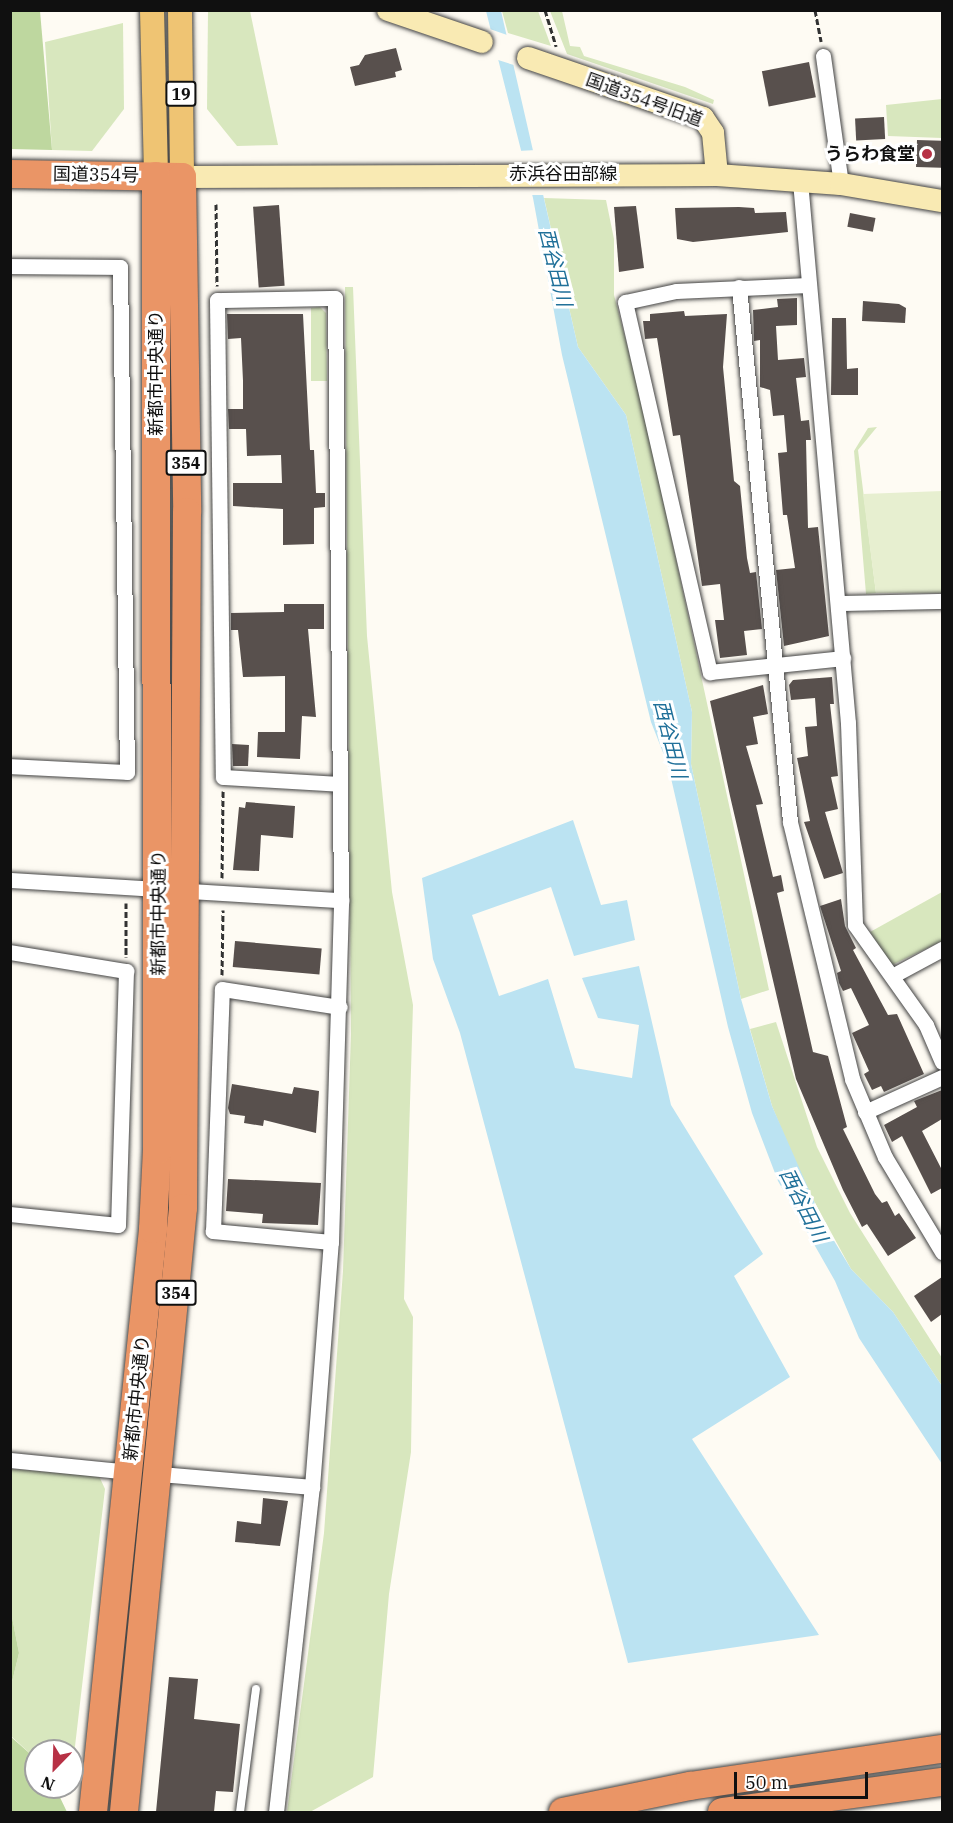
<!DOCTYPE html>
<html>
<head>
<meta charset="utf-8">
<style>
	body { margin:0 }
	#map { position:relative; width:953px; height:1823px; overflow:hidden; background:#fefbf3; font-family:"IBM Plex Serif","Noto Sans JP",serif }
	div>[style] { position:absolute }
	.green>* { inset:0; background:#d8e7be }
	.forest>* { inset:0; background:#bed79f }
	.pitch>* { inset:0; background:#e7efd0 }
	.water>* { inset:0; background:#bbe3f2 }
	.pier>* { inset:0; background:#fefbf3 }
	.building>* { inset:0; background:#58504d; transform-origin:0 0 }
	.path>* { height:3px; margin-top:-1.5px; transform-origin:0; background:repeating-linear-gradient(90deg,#323232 0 6px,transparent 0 9px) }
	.roads { filter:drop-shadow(0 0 2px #434343) drop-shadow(0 0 2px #434343) }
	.lane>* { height:8px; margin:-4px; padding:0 4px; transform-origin:4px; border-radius:4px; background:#fff }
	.street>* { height:15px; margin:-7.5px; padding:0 7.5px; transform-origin:7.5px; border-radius:7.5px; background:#fff }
	.secondary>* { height:22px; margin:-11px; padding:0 11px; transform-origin:11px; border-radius:11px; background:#f9eab3 }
	.primary>* { height:24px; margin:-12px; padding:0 12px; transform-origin:12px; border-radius:12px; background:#efc473 }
	.highway>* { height:28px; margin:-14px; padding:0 14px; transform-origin:14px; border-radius:14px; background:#ea9566 }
	.dots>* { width:16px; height:16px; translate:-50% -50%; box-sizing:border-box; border:3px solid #fff; border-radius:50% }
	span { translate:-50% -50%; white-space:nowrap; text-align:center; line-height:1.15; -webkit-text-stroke:6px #fff; paint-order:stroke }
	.shield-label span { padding:2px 4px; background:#fff; border:2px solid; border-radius:4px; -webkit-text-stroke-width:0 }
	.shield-label { font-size:16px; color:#101010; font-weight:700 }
	.street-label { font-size:18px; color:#101010 }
	.poi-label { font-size:18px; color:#101010; font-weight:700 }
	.right { translate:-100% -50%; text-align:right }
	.water-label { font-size:20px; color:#21719a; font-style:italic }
	.frame { position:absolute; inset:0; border:12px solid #101010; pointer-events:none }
	.north { position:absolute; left:24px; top:1739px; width:60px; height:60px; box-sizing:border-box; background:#fff; border:2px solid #9f9f9f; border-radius:50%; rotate:203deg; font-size:16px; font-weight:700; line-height:24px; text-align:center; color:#101010 }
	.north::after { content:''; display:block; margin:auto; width:21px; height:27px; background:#b73145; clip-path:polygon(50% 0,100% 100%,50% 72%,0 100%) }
	.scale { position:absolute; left:734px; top:1772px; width:134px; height:27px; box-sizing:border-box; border:3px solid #101010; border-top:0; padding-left:8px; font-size:18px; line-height:21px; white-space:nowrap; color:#101010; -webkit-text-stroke:4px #fff; paint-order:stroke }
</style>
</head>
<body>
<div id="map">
	<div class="green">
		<div style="clip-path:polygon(208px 11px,250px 11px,278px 145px,237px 146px,207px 109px)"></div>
		<div style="clip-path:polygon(502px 11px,538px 11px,551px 46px,508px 33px)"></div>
		<div style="clip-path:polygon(550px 11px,562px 11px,570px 46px,580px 47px,584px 56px,685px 87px,714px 100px,713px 104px,567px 54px)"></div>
		<div style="clip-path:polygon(123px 23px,124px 109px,92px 151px,52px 150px,45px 42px)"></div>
		<div style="clip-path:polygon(942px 99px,942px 138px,888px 136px,886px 105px)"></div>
		<div style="clip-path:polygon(544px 198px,606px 200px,614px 239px,614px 295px,643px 407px,769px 990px,741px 999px,691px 764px,692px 712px,626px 415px,578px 347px)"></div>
		<div style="clip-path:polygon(345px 287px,353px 287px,367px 636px,392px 892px,413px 1005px,404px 1299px,413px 1317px,411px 1452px,389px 1594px,373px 1777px,310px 1812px,287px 1812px,324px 1533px,343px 1271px,351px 1034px)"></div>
		<div style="clip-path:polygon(320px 307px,326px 313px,327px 381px,311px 381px,311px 308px)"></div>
		<div style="clip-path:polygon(877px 427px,858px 450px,876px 593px,866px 594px,854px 451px,868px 428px)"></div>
		<div style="clip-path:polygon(942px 892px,942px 941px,892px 965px,870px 932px)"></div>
		<div style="clip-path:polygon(776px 1022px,817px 1147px,850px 1213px,942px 1358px,942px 1386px,893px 1312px,851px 1269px,802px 1179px,772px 1106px,750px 1029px)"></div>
		<div style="clip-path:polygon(11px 1469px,99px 1476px,105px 1489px,72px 1772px,72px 1751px,36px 1751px,36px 1759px,11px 1736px,11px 1686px,19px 1653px,11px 1612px)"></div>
	</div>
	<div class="forest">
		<div style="clip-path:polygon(11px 10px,40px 11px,52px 150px,11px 149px)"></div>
		<div style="clip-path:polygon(11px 1612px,19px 1653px,11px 1686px)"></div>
		<div style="clip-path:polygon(10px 1736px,36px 1759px,36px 1787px,55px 1787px,67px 1812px,11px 1812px)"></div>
	</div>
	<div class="pitch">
		<div style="clip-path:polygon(942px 491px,942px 593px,876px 593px,863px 494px)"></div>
	</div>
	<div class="water">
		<div style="clip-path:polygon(486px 11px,501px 11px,578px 347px,626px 415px,692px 712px,691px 764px,741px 999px,772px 1106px,824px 1224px,851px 1269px,893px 1312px,942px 1386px,942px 1464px,859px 1338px,835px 1281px,778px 1181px,752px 1113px,728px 1027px,668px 765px,651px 722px,562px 355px,533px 198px)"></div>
		<div style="clip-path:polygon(573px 820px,601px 905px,627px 900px,635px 940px,574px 956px,551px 887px,472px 915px,499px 996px,548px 979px,575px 1068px,632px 1078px,639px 1025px,598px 1018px,582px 978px,639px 966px,671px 1105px,763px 1254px,734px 1276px,790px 1377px,692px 1439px,819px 1635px,628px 1663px,460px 1033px,433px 959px,422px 878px)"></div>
	</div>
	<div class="pier">
		<div style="clip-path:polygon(487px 28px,510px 36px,517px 66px,495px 59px)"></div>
		<div style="clip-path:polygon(536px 150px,547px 195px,529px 195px,518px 151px)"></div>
	</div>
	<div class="building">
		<div style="clip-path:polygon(396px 48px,402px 70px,395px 72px,396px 77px,355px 86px,350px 67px,359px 65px,365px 55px)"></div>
		<div style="left:809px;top:62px;width:36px;height:48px;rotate:79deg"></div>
		<div style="left:884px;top:117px;width:22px;height:29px;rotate:87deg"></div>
		<div style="left:917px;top:140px;width:25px;height:27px;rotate:2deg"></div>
		<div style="left:279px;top:205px;width:81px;height:26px;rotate:86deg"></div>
		<div style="clip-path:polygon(636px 206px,644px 268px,619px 272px,614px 207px)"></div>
		<div style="clip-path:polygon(739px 207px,754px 208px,755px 213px,786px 212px,788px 232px,693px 242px,677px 239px,675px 208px)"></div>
		<div style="left:850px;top:213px;width:26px;height:14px;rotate:11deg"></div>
		<div style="clip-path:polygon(797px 298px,797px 325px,776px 326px,778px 360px,804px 358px,806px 377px,796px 378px,801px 421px,809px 420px,811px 440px,806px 440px,808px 528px,818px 527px,829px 636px,784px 646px,776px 570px,795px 568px,787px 515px,783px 515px,778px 453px,787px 452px,784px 415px,773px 416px,770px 390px,760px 387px,760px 340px,754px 341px,753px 310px,778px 307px,777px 299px)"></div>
		<div style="clip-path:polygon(863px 301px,899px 304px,906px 308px,905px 323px,862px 321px)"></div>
		<div style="clip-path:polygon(684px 311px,685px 316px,727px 314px,723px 367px,734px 481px,740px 486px,747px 558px,750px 573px,756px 572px,762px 629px,744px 631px,747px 655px,720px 658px,715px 620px,724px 620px,720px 584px,702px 586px,680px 435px,673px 436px,657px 338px,645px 339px,643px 321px,650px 321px,650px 314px)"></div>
		<div style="clip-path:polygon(227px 314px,303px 314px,310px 450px,314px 450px,316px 493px,325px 493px,325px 507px,314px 508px,314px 544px,283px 545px,283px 509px,233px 506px,233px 483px,282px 483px,281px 455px,247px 456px,246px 429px,229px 429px,228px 409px,243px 409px,243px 381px,241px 338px,228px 339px)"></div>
		<div style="clip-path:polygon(832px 318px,846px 318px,847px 369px,858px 368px,858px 395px,831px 395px)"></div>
		<div style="clip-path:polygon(284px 604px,324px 604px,324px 629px,308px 629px,316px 717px,302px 716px,300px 759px,257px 757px,258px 732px,285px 732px,285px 676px,243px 677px,238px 630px,231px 630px,231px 613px,284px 612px)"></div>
		<div style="clip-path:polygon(832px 677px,834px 704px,830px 704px,838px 776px,831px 777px,838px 809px,825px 812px,843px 873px,824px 879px,804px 822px,810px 821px,797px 758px,808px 756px,805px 727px,817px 726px,815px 698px,791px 700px,789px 685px,793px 680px)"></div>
		<div style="clip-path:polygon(763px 685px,768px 714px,753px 717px,758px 744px,746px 746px,763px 804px,756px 805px,773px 877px,781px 875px,784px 891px,777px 893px,813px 1052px,828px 1056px,847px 1127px,843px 1129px,875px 1194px,882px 1203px,887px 1201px,895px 1216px,899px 1213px,916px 1238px,888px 1256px,867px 1224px,862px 1227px,843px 1190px,796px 1079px,730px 796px,710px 701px)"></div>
		<div style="clip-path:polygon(232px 744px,249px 745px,248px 766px,233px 766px)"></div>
		<div style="clip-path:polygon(246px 802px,295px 806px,293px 838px,261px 835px,259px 871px,233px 870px,239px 807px,245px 808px)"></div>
		<div style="clip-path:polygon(841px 899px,845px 926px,856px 948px,853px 950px,888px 1015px,897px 1014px,924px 1074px,884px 1092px,881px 1086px,872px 1090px,864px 1074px,869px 1071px,852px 1033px,869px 1025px,851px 988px,843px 991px,839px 983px,837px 973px,841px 971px,820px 906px)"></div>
		<div style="left:235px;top:941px;width:87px;height:26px;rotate:5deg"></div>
		<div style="clip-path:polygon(232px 1084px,292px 1094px,294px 1087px,319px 1091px,316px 1133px,264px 1120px,263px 1126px,244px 1123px,245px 1116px,230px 1114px,228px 1108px)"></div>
		<div style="clip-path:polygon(942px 1090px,942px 1119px,922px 1131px,942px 1170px,942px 1188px,931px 1194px,902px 1136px,892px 1142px,884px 1125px,917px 1107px,914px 1101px)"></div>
		<div style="clip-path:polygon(228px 1179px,321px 1183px,318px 1225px,262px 1223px,263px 1214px,226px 1211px)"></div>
		<div style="clip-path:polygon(942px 1277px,942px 1314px,931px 1322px,914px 1296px)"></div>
		<div style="clip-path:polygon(263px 1498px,288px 1501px,280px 1546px,235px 1542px,237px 1521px,261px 1524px)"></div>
		<div style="clip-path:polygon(169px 1677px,198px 1679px,194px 1719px,240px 1724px,233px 1792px,216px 1791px,214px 1812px,156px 1812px)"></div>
	</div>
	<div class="path">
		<div style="left:545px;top:10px;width:38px;rotate:73deg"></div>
		<div style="left:815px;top:10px;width:32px;rotate:79deg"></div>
		<div style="left:216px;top:204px;width:82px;rotate:89.3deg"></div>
		<div style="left:222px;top:878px;width:87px;rotate:-89.3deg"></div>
		<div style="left:126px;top:903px;width:54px;rotate:90deg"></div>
		<div style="left:222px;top:975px;width:65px;rotate:-89.1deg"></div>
	</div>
	<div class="roads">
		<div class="lane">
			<div style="left:240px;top:1812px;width:124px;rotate:-82.6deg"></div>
		</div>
		<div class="street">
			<div style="left:823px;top:56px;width:129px;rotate:82deg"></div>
			<div style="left:800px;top:181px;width:544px;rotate:84.94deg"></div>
			<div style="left:848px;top:723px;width:202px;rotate:88deg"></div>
			<div style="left:855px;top:925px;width:123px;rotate:54.6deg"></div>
			<div style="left:926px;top:1025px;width:40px;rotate:66.6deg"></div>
			<div style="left:10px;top:266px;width:110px;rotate:0.5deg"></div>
			<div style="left:120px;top:267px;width:505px;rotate:89.21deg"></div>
			<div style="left:127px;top:772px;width:117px;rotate:-177.1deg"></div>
			<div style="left:808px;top:285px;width:132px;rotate:177.4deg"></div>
			<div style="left:676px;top:291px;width:52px;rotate:167.8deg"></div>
			<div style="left:625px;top:302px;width:380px;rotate:77.1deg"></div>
			<div style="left:710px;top:672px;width:134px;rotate:-6deg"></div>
			<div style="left:739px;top:287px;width:537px;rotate:84.55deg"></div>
			<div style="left:790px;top:822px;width:264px;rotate:76.4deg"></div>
			<div style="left:852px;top:1079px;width:85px;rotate:67.1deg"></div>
			<div style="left:885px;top:1157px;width:111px;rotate:59deg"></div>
			<div style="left:838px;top:603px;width:104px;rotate:-1.1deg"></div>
			<div style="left:10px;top:880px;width:332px;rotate:3.5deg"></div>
			<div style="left:10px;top:952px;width:118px;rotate:9.3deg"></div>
			<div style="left:126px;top:971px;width:254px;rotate:91.8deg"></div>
			<div style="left:118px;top:1225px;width:109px;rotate:-174.2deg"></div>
			<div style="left:892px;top:976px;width:57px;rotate:-28.4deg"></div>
			<div style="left:865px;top:1112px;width:85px;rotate:-24.4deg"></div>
			<div style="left:331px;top:1242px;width:119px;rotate:-174.7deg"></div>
			<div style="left:213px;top:1231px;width:242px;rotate:-87.9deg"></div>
			<div style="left:222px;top:989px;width:119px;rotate:8.7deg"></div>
			<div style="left:10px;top:1460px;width:121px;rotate:5.7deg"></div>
			<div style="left:160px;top:1474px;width:153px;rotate:4.9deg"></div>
			<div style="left:276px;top:1812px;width:327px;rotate:-83.7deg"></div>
			<div style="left:312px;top:1487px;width:246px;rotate:-85.6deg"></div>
			<div style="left:331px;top:1242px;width:342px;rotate:-88.3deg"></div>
			<div style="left:341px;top:900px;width:602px;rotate:-90.57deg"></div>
			<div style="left:335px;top:298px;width:118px;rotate:179deg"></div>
			<div style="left:217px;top:300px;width:477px;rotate:89.3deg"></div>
			<div style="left:223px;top:777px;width:117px;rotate:3.4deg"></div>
		</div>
		<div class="secondary">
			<div style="left:388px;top:10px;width:99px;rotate:18.8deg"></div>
			<div style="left:528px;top:58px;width:185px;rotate:18.9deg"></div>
			<div style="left:703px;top:118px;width:18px;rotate:56deg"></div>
			<div style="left:713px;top:133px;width:42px;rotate:84.6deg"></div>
			<div style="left:182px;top:177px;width:535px;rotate:-0.21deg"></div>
			<div style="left:717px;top:175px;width:124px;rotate:4.2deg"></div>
			<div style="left:841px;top:184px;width:102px;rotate:9.6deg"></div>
		</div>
		<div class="primary">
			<div style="left:152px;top:10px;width:166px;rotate:88.6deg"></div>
			<div style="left:180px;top:10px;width:167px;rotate:89.3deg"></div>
		</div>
		<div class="highway">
			<div style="left:10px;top:174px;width:172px;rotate:1deg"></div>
			<div style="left:182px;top:177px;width:335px;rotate:89.1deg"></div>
			<div style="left:187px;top:512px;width:696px;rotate:90.33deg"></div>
			<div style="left:183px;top:1208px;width:607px;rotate:95.58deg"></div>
			<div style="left:93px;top:1812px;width:586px;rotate:-84.12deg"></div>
			<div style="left:153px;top:1229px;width:79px;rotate:-87.1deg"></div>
			<div style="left:157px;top:1150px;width:974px;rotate:-90.06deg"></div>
			<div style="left:563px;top:1812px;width:130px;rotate:-11.6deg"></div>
			<div style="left:690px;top:1786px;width:255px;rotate:-8.4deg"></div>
			<div style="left:722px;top:1812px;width:222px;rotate:-7.8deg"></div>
		</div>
	</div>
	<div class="dots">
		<div style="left:927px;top:154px;background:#b73145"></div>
	</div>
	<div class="shield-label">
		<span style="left:181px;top:94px">19</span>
		<span style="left:186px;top:463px">354</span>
		<span style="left:176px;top:1293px">354</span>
	</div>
	<div class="street-label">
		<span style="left:644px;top:100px;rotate:20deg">国道354号旧道</span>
		<span style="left:563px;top:174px">赤浜谷田部線</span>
		<span style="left:96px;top:175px;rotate:1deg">国道354号</span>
		<span style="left:156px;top:373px;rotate:-90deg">新都市中央通り</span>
		<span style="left:159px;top:913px;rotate:-90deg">新都市中央通り</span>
		<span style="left:137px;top:1398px;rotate:-84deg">新都市中央通り</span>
	</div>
	<div class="poi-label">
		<span class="right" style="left:915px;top:154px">うらわ食堂</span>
	</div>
	<div class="water-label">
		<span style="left:556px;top:267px;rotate:76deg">西谷田川</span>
		<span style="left:671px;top:739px;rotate:76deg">西谷田川</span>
		<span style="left:804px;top:1205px;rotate:63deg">西谷田川</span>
	</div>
	<div class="frame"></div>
	<div class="north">N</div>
	<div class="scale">50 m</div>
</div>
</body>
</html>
